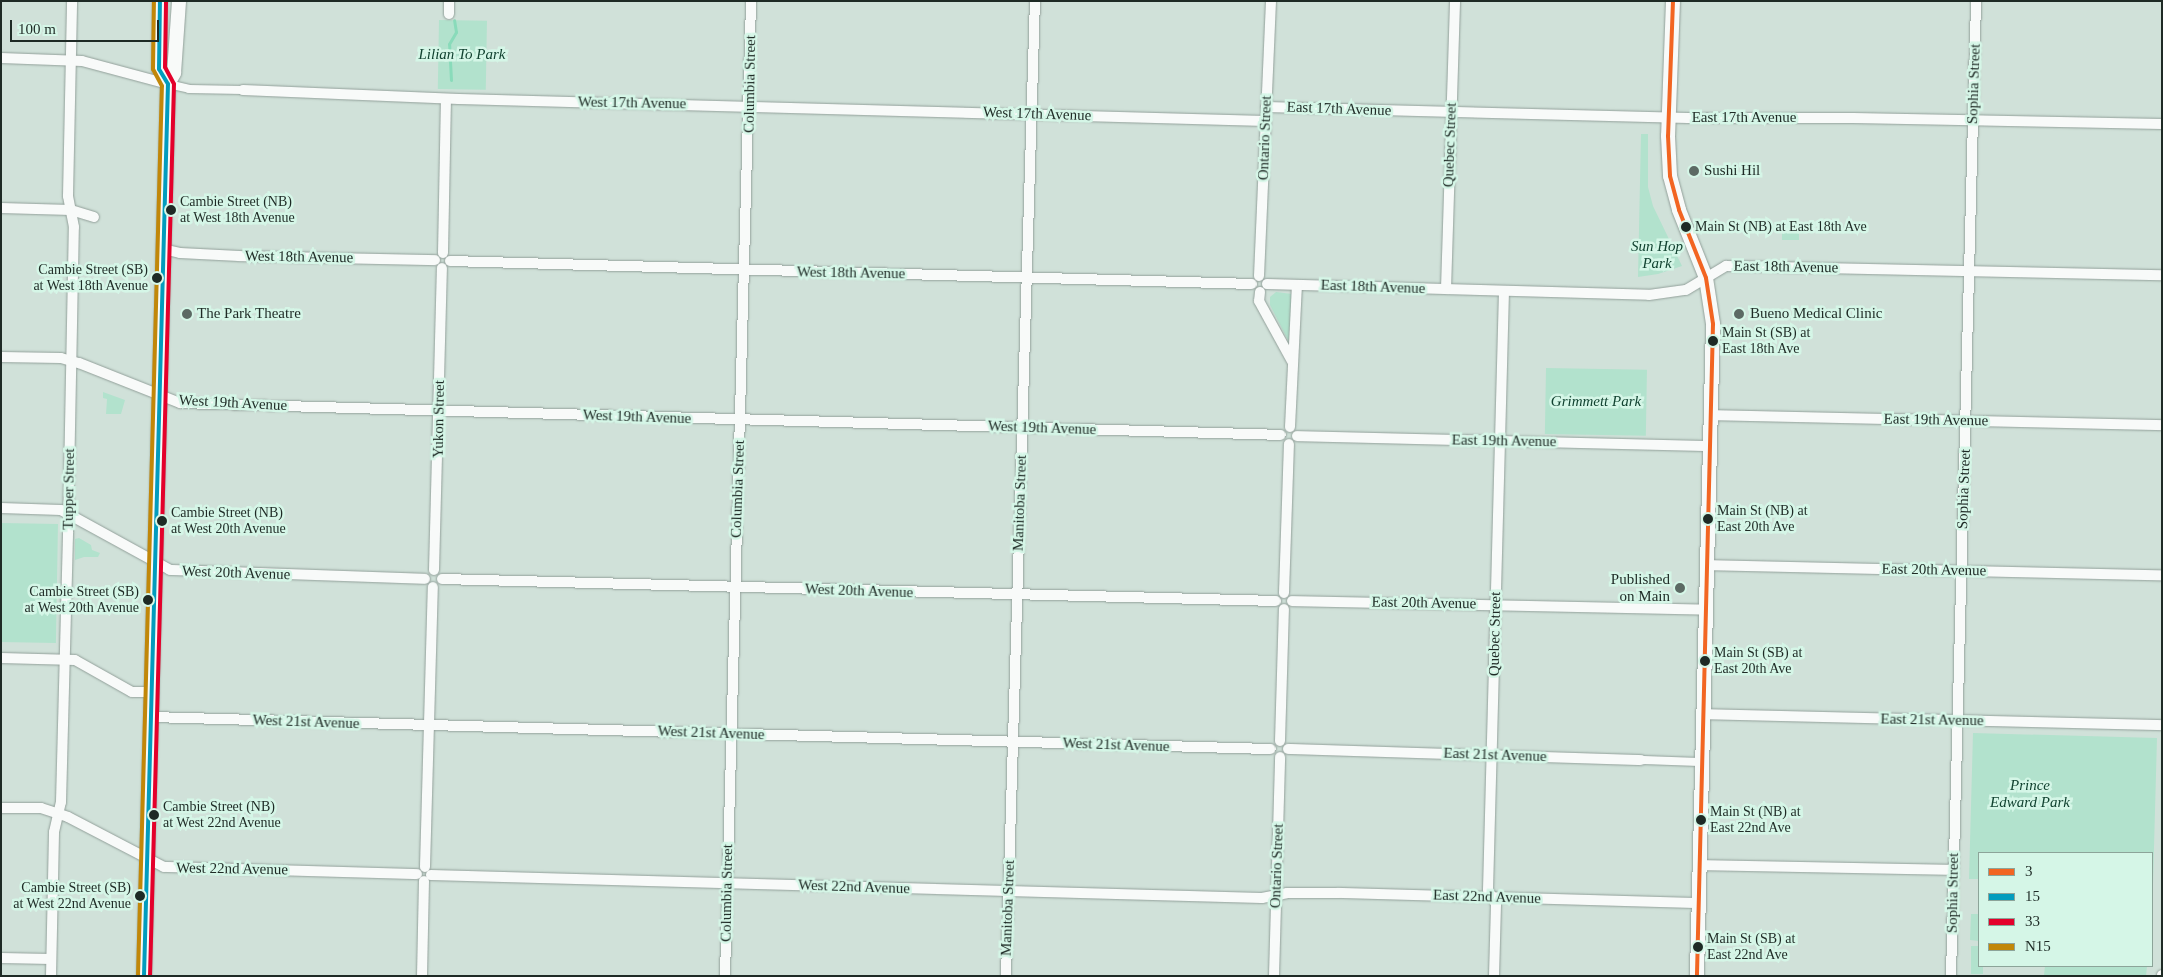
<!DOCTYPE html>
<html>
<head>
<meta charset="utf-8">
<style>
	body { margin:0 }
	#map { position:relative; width:2163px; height:977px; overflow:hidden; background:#d0e1d9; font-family:Georgia,serif }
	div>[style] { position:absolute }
	.green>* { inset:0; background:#b2e2cd; transform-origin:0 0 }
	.stream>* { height:3px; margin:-1.5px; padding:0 1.5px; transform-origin:1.5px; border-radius:1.5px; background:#89dbba }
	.roads { filter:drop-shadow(0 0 1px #92a09a) drop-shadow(0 0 1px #92a09a) }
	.pedestrian>* { height:8px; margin:-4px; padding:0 4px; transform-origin:4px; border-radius:4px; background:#f8faf9 }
	.minor>* { height:10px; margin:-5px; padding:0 5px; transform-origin:5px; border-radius:5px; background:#f8faf9 }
	.secondary>* { height:14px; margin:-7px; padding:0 7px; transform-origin:7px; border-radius:7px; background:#f8faf9 }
	.bus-1>* { height:4px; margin:-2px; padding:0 2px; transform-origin:2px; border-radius:2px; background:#f26522 }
	.bus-2>* { height:4px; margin:-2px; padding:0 2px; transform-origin:2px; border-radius:2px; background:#039cbd }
	.bus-3>* { height:4px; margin:-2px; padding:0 2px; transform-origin:2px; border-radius:2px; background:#e4002b }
	.bus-4>* { height:4px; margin:-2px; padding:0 2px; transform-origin:2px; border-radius:2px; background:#c18709 }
	.dots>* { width:14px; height:14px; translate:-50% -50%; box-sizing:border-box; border:2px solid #d5f6e7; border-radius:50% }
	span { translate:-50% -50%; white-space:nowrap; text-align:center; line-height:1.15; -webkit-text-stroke:5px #d5f6e7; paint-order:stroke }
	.bus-label { font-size:14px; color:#1e2a25 }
	.left { translate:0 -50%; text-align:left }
	.right { translate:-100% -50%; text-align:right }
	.park-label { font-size:15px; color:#114230; font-style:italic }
	.street-label { font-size:15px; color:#1e2a25 }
	.poi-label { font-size:15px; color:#1e2a25 }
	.frame { position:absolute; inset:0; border:2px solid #1e2a25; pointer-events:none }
	.legend { position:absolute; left:1978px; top:852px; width:175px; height:115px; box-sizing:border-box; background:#d5f6e7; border:1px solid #8ca499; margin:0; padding:6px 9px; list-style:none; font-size:15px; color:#1e2a25 }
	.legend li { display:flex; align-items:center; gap:10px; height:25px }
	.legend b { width:25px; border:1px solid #8ca499 }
	.scale { position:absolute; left:10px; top:20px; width:149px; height:22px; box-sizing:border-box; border:2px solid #1e2a25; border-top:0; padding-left:6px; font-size:15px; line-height:18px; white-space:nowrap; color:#1e2a25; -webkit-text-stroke:4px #d5f6e7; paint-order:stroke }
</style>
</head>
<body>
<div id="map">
	<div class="green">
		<div style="left:439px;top:20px;width:48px;height:69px;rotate:1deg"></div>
		<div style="clip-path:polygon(1641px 134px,1648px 134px,1648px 187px,1653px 206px,1682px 266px,1658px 274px,1638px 277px)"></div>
		<div style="left:1782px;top:223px;width:17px;height:17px"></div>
		<div style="clip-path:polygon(1276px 292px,1292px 294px,1291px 342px,1289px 342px,1270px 305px,1270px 297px)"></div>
		<div style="left:1546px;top:368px;width:101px;height:66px;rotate:1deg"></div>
		<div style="clip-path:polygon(103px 392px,125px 400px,121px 414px,106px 414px,107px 399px,103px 398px)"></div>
		<div style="left:1px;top:523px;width:57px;height:119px;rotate:1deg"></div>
		<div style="clip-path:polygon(79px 538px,91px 545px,92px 550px,100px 553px,98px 557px,84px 557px,75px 560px,75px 539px)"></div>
		<div style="clip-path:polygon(1973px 733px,2157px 738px,2153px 884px,2152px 853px,1979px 853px,1979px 879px,1969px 879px)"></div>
		<div style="clip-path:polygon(1971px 914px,1979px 914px,1979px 941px,1970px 940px)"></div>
		<div style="clip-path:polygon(1971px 946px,1979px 946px,1979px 966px,1983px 966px,1983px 974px,1971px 974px)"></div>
		<div style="clip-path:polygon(2045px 966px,2147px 966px,2146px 976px,2042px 976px,2044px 975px)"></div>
	</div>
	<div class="stream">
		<div style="left:451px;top:80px;width:36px;rotate:-93deg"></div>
		<div style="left:449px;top:44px;width:14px;rotate:-60deg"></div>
		<div style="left:456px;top:32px;width:12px;rotate:-99deg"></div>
	</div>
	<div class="roads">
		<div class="pedestrian">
			<div style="left:168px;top:84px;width:22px;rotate:13deg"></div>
			<div style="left:189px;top:89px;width:54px;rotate:1.1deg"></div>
			<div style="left:1641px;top:760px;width:61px;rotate:1.9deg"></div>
		</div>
		<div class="minor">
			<div style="left:449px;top:14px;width:13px;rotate:-90deg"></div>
			<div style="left:1px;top:58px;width:81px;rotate:2.1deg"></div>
			<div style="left:82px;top:61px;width:89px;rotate:15deg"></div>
			<div style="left:243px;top:90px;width:216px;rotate:2.4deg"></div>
			<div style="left:459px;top:99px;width:807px;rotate:1.56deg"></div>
			<div style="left:1266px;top:107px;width:422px;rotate:1.5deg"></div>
			<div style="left:1688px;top:118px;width:165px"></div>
			<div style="left:1853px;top:118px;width:309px;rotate:1.1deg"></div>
			<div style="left:1px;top:208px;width:70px;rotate:1.6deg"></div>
			<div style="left:71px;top:210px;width:24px;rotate:17deg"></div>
			<div style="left:163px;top:249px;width:17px;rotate:13deg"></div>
			<div style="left:180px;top:253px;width:59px;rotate:2.9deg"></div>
			<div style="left:239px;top:256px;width:196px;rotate:1.2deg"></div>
			<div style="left:443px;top:253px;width:154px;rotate:-88.9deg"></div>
			<div style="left:450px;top:261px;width:802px;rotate:1.64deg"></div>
			<div style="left:1259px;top:276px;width:275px;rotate:-87.5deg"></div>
			<div style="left:1267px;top:284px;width:382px;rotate:1.6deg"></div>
			<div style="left:1649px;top:295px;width:37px;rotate:-8deg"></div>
			<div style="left:1686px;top:290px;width:47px;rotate:-31deg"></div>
			<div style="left:1726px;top:266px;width:436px;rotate:1.2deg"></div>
			<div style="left:1446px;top:289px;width:288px;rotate:-88.2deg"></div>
			<div style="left:1260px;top:292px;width:9px;rotate:96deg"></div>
			<div style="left:1259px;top:301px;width:68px;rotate:61.2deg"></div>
			<div style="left:1px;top:357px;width:60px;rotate:1deg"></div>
			<div style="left:61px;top:358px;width:19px;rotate:16deg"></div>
			<div style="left:79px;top:363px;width:109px;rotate:21.6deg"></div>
			<div style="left:180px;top:403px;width:1101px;rotate:1.66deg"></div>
			<div style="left:1711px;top:415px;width:451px;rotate:1.3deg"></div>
			<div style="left:1290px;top:427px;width:142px;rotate:-87.2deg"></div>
			<div style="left:1297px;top:436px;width:413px;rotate:1.4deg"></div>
			<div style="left:1px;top:508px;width:60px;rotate:1.9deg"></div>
			<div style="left:61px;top:510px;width:124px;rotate:28.8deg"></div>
			<div style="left:170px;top:570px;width:255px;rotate:2deg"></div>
			<div style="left:1707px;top:565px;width:455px;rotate:1.3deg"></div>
			<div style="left:434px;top:570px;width:302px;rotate:-88.5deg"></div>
			<div style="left:442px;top:579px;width:834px;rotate:1.51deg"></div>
			<div style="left:1284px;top:593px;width:149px;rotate:-88.1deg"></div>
			<div style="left:1292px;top:601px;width:414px;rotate:1.2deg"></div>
			<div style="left:1px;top:658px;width:74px;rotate:1.5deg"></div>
			<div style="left:75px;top:660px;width:65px;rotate:29.3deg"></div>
			<div style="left:132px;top:692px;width:20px"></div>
			<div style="left:1703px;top:714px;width:459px;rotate:1.4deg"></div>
			<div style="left:151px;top:717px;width:1120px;rotate:1.64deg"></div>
			<div style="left:1280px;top:741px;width:132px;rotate:-88.3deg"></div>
			<div style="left:1288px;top:749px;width:353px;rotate:1.8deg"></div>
			<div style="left:1px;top:808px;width:40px"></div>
			<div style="left:41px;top:808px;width:28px;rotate:18deg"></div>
			<div style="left:68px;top:817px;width:108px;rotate:27.5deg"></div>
			<div style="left:164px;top:867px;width:253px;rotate:1.6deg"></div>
			<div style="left:1700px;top:865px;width:254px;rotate:1.1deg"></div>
			<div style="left:425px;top:867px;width:280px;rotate:-88.4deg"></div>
			<div style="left:431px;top:875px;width:831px;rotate:1.59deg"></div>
			<div style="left:1262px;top:898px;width:25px;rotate:-11deg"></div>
			<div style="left:1287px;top:893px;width:52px"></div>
			<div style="left:1339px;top:893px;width:360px;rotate:1.6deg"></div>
			<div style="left:1px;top:958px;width:50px;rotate:1.1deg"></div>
			<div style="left:51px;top:976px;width:144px;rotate:-88.8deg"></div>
			<div style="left:54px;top:832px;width:31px;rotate:-77deg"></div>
			<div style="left:61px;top:802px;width:270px;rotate:-88.5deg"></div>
			<div style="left:68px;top:532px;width:305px;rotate:-88.9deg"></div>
			<div style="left:74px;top:227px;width:32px;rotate:-101deg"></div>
			<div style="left:68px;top:196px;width:195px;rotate:-88.8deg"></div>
			<div style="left:422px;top:976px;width:95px;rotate:-88.8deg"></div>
			<div style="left:725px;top:976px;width:975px;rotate:-88.47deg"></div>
			<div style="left:1006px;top:976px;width:975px;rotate:-88.3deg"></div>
			<div style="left:1274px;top:976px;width:219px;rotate:-88.4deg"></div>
			<div style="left:1494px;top:976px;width:72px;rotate:-88.4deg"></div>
			<div style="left:1496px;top:904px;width:16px;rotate:-120deg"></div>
			<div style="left:1488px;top:890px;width:599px;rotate:-88.47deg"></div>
			<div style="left:1951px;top:976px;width:975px;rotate:-88.53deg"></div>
			<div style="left:2162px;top:976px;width:1px;rotate:-90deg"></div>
		</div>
		<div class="secondary">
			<div style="left:160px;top:1px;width:68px;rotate:90.8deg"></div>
			<div style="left:159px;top:69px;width:17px;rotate:59deg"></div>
			<div style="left:1673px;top:1px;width:135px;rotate:92.1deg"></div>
			<div style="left:1668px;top:136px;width:40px;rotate:87.1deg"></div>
			<div style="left:1670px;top:176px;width:35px;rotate:75deg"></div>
			<div style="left:1679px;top:210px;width:73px;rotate:68.3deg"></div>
			<div style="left:1706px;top:278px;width:47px;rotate:81.3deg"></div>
			<div style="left:1713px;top:324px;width:652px;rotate:91.41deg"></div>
			<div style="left:144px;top:976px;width:892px;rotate:-88.46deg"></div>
			<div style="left:168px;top:84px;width:13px;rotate:-61deg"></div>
			<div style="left:174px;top:73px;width:72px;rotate:-86deg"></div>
		</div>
	</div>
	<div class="bus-1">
		<div style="left:1673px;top:1px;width:135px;rotate:92.1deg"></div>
		<div style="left:1668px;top:136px;width:40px;rotate:87.1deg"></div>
		<div style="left:1670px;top:176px;width:35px;rotate:75deg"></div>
		<div style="left:1679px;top:210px;width:73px;rotate:68.3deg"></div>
		<div style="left:1706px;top:278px;width:47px;rotate:81.3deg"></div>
		<div style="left:1713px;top:324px;width:652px;rotate:91.41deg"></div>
	</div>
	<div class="bus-2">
		<div style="left:144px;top:976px;width:892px;rotate:-88.46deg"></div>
		<div style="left:168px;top:84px;width:17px;rotate:-121deg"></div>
		<div style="left:159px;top:69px;width:68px;rotate:-89.2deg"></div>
	</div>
	<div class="bus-3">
		<div style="left:150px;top:976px;width:892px;rotate:-88.46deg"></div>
		<div style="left:174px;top:84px;width:19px;rotate:-118deg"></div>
		<div style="left:165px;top:67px;width:66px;rotate:-89.1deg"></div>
	</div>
	<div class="bus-4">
		<div style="left:138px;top:976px;width:890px;rotate:-88.46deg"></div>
		<div style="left:162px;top:86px;width:19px;rotate:-118deg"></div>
		<div style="left:153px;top:69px;width:68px;rotate:-89.2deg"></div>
	</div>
	<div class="dots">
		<div style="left:1694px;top:171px;background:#5c6a64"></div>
		<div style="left:171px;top:210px;background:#1e2a25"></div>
		<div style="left:1686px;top:227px;background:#1e2a25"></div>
		<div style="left:157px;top:278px;background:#1e2a25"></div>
		<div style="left:187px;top:314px;background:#5c6a64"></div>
		<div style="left:1739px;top:314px;background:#5c6a64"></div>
		<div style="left:1713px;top:341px;background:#1e2a25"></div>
		<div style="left:1708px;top:519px;background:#1e2a25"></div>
		<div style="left:162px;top:521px;background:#1e2a25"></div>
		<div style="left:1680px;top:588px;background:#5c6a64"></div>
		<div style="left:148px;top:600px;background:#1e2a25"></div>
		<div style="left:1705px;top:661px;background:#1e2a25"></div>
		<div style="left:154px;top:815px;background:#1e2a25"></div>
		<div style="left:1701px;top:820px;background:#1e2a25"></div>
		<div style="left:140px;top:896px;background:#1e2a25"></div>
		<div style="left:1698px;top:947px;background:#1e2a25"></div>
	</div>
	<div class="bus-label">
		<span class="left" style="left:180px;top:210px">Cambie Street (NB)<br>at West 18th Avenue</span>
		<span class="left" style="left:1695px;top:227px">Main St (NB) at East 18th Ave</span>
		<span class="right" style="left:148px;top:278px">Cambie Street (SB)<br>at West 18th Avenue</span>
		<span class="left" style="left:1722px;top:341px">Main St (SB) at<br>East 18th Ave</span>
		<span class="left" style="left:1717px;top:519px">Main St (NB) at<br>East 20th Ave</span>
		<span class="left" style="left:171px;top:521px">Cambie Street (NB)<br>at West 20th Avenue</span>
		<span class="right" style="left:139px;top:600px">Cambie Street (SB)<br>at West 20th Avenue</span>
		<span class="left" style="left:1714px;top:661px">Main St (SB) at<br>East 20th Ave</span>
		<span class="left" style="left:163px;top:815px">Cambie Street (NB)<br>at West 22nd Avenue</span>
		<span class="left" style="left:1710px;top:820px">Main St (NB) at<br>East 22nd Ave</span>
		<span class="right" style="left:131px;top:896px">Cambie Street (SB)<br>at West 22nd Avenue</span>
		<span class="left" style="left:1707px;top:947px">Main St (SB) at<br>East 22nd Ave</span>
	</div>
	<div class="park-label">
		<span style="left:462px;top:55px">Lilian To Park</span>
		<span style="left:1657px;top:255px">Sun Hop<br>Park</span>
		<span style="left:1596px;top:402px">Grimmett Park</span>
		<span style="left:2030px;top:794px">Prince<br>Edward Park</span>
	</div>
	<div class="street-label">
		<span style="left:750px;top:84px;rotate:-89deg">Columbia Street</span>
		<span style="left:1974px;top:84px;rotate:-88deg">Sophia Street</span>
		<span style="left:632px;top:103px;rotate:1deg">West 17th Avenue</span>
		<span style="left:1339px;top:109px;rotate:2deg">East 17th Avenue</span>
		<span style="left:1037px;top:114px;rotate:2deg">West 17th Avenue</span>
		<span style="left:1744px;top:118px">East 17th Avenue</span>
		<span style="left:1265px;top:138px;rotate:-88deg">Ontario Street</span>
		<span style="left:1450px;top:145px;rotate:-88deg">Quebec Street</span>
		<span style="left:299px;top:257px;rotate:1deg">West 18th Avenue</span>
		<span style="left:1786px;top:267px;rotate:1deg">East 18th Avenue</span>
		<span style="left:851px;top:273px;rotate:1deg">West 18th Avenue</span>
		<span style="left:1373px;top:287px;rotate:2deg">East 18th Avenue</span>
		<span style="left:233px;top:403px;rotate:3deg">West 19th Avenue</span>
		<span style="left:637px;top:417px;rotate:2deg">West 19th Avenue</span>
		<span style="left:439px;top:419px;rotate:-89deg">Yukon Street</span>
		<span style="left:1936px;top:420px;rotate:1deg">East 19th Avenue</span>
		<span style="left:1042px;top:428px;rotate:2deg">West 19th Avenue</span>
		<span style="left:1504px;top:441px;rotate:1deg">East 19th Avenue</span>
		<span style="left:69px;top:489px;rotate:-89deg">Tupper Street</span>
		<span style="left:738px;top:489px;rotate:-88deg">Columbia Street</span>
		<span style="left:1964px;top:489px;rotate:-88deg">Sophia Street</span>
		<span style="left:1020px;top:503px;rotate:-88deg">Manitoba Street</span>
		<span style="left:1934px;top:570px;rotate:1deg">East 20th Avenue</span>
		<span style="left:236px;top:573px;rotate:2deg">West 20th Avenue</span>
		<span style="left:859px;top:591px;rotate:2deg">West 20th Avenue</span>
		<span style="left:1424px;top:603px;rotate:1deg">East 20th Avenue</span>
		<span style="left:1495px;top:634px;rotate:-89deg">Quebec Street</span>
		<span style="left:1932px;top:720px;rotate:1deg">East 21st Avenue</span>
		<span style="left:306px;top:722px;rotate:2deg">West 21st Avenue</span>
		<span style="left:711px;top:733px;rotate:2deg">West 21st Avenue</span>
		<span style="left:1116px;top:745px;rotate:2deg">West 21st Avenue</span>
		<span style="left:1495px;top:755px;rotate:2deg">East 21st Avenue</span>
		<span style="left:1277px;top:866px;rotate:-88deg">Ontario Street</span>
		<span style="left:232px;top:869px;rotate:1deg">West 22nd Avenue</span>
		<span style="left:854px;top:887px;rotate:2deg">West 22nd Avenue</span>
		<span style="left:727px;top:893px;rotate:-89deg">Columbia Street</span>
		<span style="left:1953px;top:893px;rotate:-89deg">Sophia Street</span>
		<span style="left:1487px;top:897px;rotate:2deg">East 22nd Avenue</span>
		<span style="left:1008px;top:908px;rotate:-88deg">Manitoba Street</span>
	</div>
	<div class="poi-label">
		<span class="left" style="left:1704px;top:171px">Sushi Hil</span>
		<span class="left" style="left:197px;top:314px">The Park Theatre</span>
		<span class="left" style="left:1750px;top:314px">Bueno Medical Clinic</span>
		<span class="right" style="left:1670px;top:588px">Published<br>on Main</span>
	</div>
	<div class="frame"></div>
	<ul class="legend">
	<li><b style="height:6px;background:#f26522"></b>3</li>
	<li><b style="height:6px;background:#039cbd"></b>15</li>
	<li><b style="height:6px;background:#e4002b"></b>33</li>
	<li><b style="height:6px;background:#c18709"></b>N15</li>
	</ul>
	<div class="scale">100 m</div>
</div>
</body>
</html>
